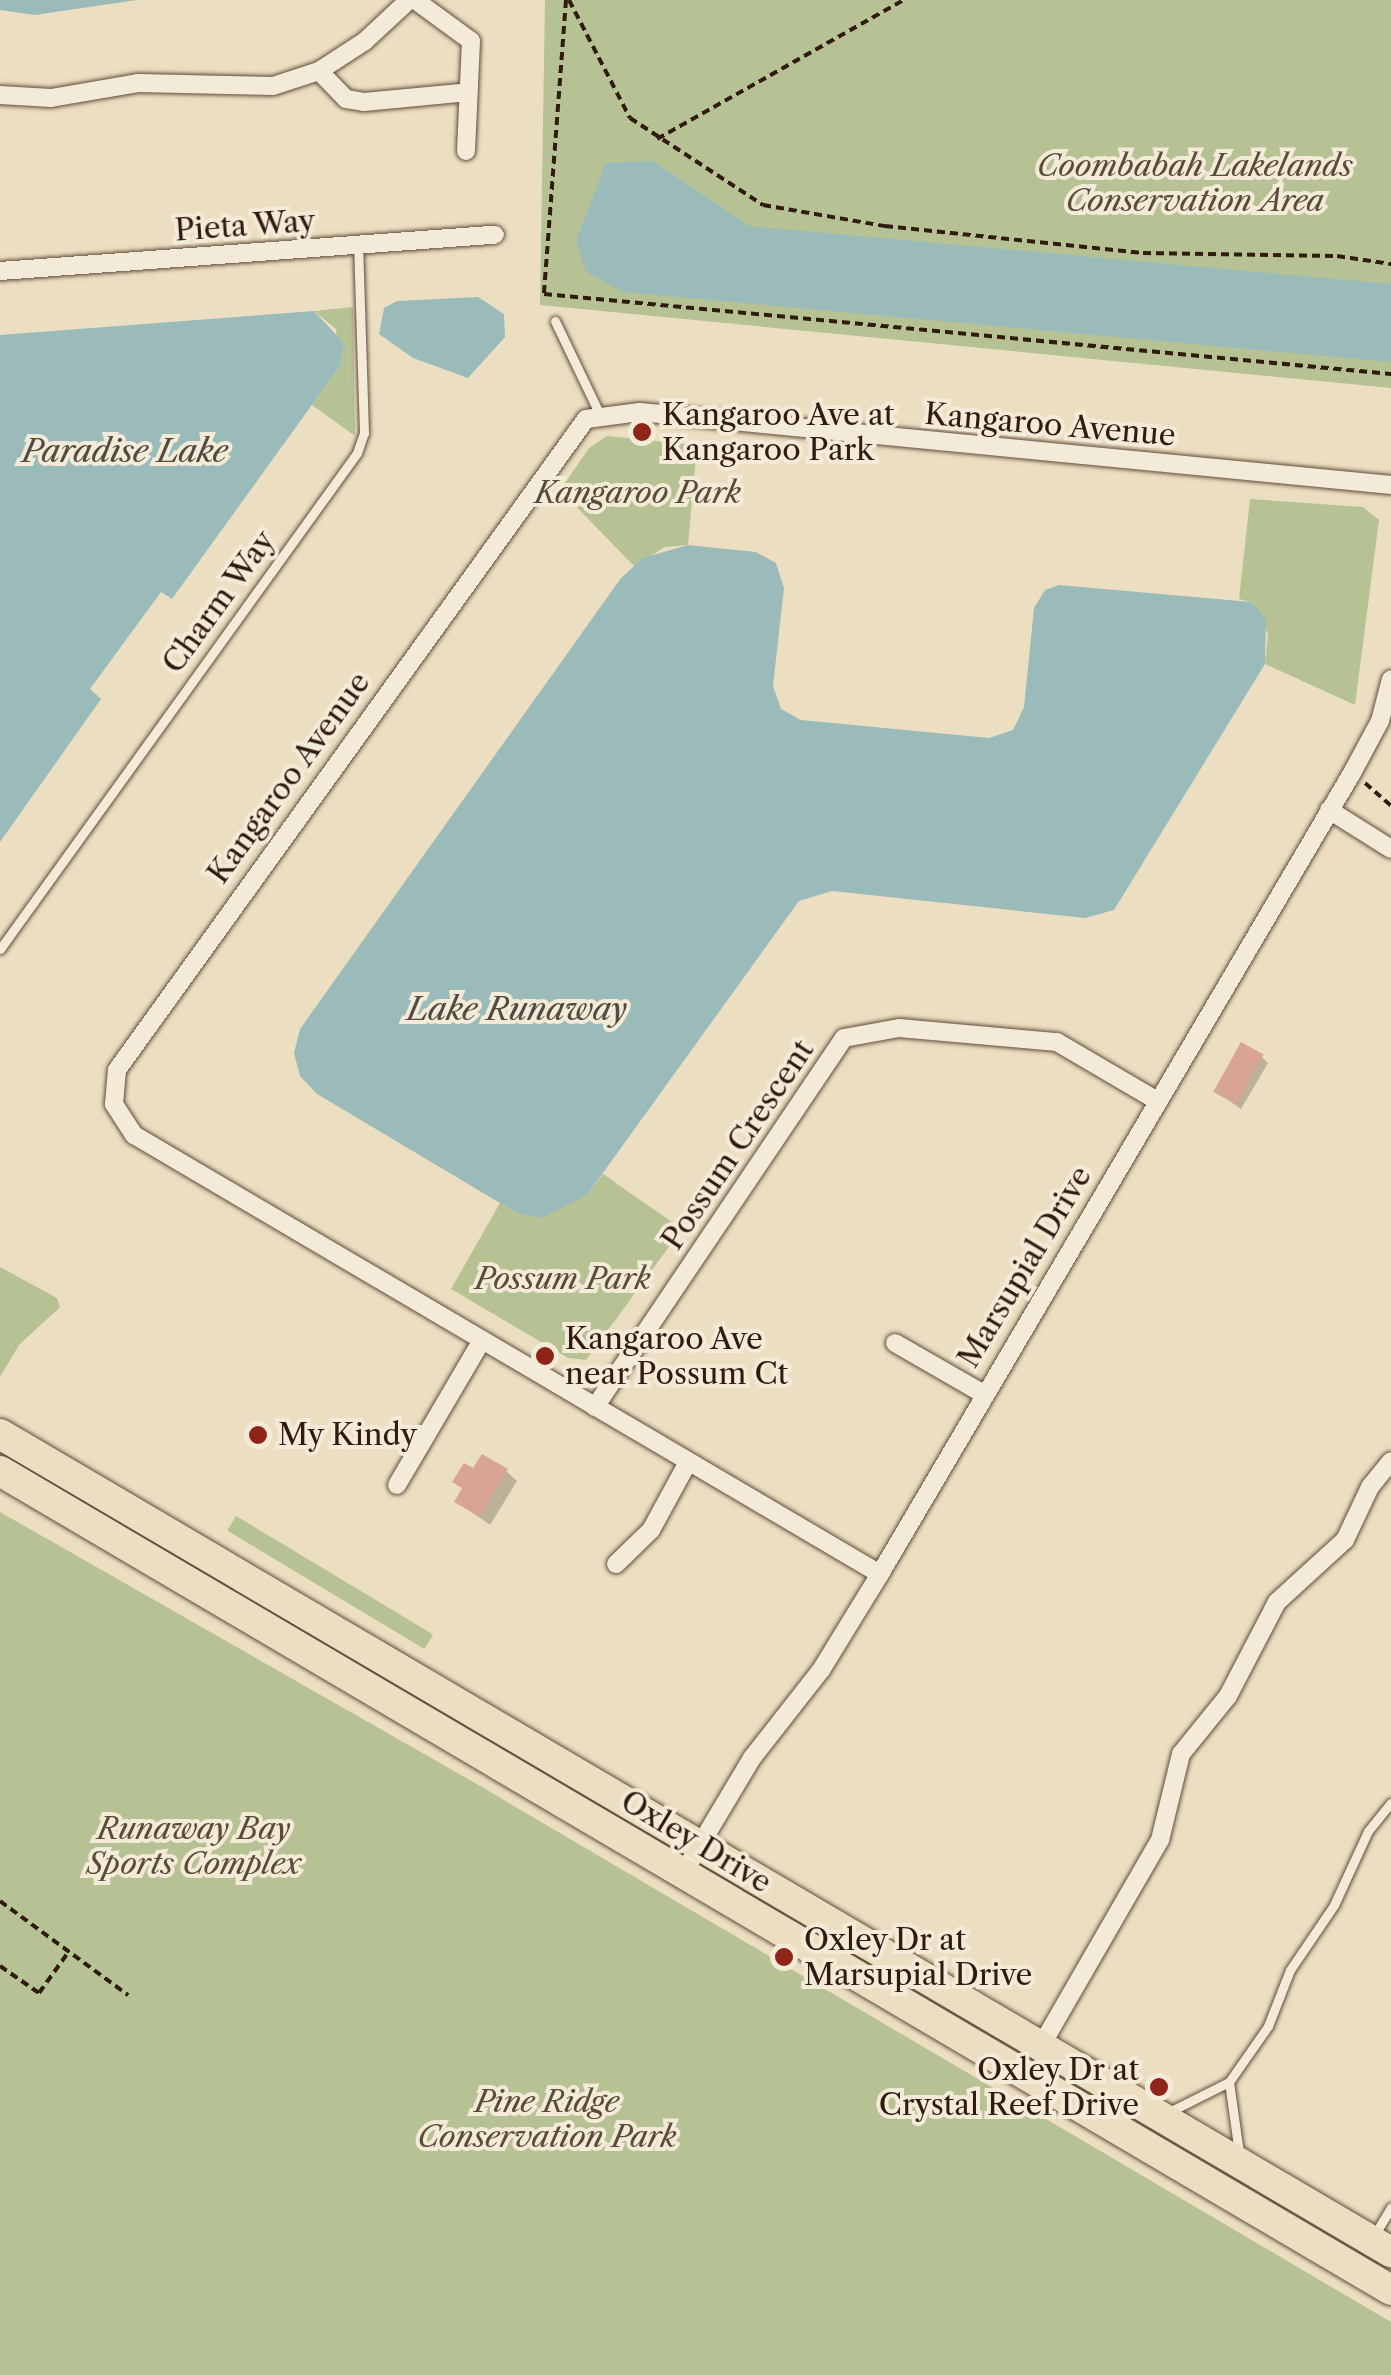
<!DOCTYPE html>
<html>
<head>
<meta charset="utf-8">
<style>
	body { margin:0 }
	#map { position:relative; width:1391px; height:2375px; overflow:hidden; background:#ecdfc1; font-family:"Libre Caslon Text",serif }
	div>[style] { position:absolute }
	.green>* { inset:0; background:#b6c294; transform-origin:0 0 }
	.water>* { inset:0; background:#9abbba }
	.shadow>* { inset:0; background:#0003 }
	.building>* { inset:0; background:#d8a593; transform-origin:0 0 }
	.path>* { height:4px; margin-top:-2px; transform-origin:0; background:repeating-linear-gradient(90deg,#311b10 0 8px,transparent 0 13px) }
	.roads { filter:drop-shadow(0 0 2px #604c3c) drop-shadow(0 0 2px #604c3c) }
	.service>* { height:9px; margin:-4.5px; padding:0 4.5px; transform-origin:4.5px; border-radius:4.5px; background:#f3ead7 }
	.minor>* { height:18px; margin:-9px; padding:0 9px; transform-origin:9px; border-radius:9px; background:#f3ead7 }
	.primary>* { height:30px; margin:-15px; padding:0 15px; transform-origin:15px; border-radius:15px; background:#ecdfc1 }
	.dots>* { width:28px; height:28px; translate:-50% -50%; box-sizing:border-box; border:5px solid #f3ead7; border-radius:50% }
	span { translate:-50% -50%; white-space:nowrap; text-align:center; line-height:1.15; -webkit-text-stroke:8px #f3ead7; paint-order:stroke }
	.park-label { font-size:30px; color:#594d38; font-style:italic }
	.street-label { font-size:30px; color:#311b10 }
	.poi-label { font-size:30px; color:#311b10 }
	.left { translate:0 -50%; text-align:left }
	.right { translate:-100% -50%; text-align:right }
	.water-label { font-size:32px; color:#504b43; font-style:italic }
</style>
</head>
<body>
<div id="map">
	<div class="green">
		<div style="clip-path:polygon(545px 0,1391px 0,1391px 388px,540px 305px)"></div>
		<div style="clip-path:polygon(353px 307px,355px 436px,312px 405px,340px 366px,336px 329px,314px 311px)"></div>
		<div style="clip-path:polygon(607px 436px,697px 445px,688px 545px,665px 547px,634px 566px,560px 490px,589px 448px)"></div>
		<div style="clip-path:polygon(1250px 499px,1363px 507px,1379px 520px,1355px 705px,1265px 664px,1268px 634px,1251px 602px,1239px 599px)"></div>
		<div style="clip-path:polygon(603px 1174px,682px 1229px,586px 1360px,568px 1358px,451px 1289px,500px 1203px,515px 1212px,587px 1195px)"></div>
		<div style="clip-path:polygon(0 1267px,57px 1298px,60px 1307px,19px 1345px,0 1377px)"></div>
		<div style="clip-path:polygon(0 1512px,475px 1783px,1391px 2322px,1391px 2375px,0 2375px)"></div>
		<div style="left:236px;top:1516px;width:230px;height:17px;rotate:31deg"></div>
	</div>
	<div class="water">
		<div style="clip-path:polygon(0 0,137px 0,35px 15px,0 10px)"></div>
		<div style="clip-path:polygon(653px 161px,749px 226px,1391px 284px,1391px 362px,623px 292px,586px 272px,576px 241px,606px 163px)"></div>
		<div style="clip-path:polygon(478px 297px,504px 314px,505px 337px,468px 378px,413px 358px,379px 334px,384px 308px,397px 301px)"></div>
		<div style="clip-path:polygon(314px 311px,344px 343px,340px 366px,172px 599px,161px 592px,90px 689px,101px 699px,0 842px,0 335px)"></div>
		<div style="clip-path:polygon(688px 545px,756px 552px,776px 563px,784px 588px,773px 686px,781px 709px,801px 720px,989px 738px,1013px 730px,1024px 707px,1034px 608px,1045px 590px,1059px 585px,1251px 602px,1266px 619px,1265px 664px,1114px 910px,1085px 918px,832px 891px,799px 901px,587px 1195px,541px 1218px,515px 1212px,317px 1094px,300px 1076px,294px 1053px,300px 1029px,621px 578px,643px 558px)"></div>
	</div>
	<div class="shadow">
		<div style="clip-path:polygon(1262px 1057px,1268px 1063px,1241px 1109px,1215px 1091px)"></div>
		<div style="clip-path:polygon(506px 1471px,517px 1481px,490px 1525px,457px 1502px,464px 1490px,456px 1482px,474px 1472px)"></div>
	</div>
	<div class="building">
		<div style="left:1241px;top:1042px;width:26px;height:57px;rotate:29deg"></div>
		<div style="clip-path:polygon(482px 1454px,508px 1469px,480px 1517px,454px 1502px,462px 1488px,452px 1482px,464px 1463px,473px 1468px)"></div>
	</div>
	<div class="path">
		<div style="left:566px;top:0;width:295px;rotate:94.3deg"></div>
		<div style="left:544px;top:294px;width:851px;rotate:5.4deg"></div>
		<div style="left:569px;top:0;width:133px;rotate:62.7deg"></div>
		<div style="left:630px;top:118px;width:159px;rotate:33.2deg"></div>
		<div style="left:763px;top:205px;width:124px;rotate:9.8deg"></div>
		<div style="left:885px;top:226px;width:259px;rotate:6deg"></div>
		<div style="left:1143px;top:253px;width:194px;rotate:0.9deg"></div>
		<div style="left:1337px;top:256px;width:55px;rotate:8.4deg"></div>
		<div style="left:657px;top:139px;width:283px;rotate:-29.4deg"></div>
		<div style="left:1365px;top:783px;width:35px;rotate:41deg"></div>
		<div style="left:0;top:1901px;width:159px;rotate:36.3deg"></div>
		<div style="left:0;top:1966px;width:47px;rotate:34.7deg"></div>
		<div style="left:39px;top:1993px;width:48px;rotate:-54.3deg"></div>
	</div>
	<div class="roads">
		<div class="service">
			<div style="left:555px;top:321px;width:102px;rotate:64.4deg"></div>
			<div style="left:0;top:949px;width:611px;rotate:-54.26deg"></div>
			<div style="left:357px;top:453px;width:21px;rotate:-71deg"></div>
			<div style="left:364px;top:433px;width:188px;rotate:-91.8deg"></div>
			<div style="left:1169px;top:2112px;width:67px;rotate:-26.6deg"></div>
			<div style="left:1239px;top:2153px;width:72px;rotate:-98deg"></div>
			<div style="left:1229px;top:2082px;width:68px;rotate:-55.1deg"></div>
			<div style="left:1268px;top:2026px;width:60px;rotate:-68.6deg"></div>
			<div style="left:1290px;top:1970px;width:78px;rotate:-55.9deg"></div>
			<div style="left:1334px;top:1905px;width:81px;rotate:-65.3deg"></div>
			<div style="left:1368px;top:1831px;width:36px;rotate:-51deg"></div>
			<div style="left:1375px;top:2234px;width:31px;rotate:-59deg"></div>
		</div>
		<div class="minor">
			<div style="left:415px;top:0;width:69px;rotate:36.2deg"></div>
			<div style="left:471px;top:41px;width:110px;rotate:92.6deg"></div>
			<div style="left:319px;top:71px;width:39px;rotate:46deg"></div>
			<div style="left:346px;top:99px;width:18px;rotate:9deg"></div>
			<div style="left:364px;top:102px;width:105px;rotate:-5.4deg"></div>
			<div style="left:0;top:95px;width:51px;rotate:3.4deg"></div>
			<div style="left:51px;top:98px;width:88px;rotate:-9.8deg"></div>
			<div style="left:138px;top:83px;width:135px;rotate:1.3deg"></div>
			<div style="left:273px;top:86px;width:48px;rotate:-18.1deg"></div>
			<div style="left:319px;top:71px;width:55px;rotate:-33.1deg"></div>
			<div style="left:365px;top:41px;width:60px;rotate:-43deg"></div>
			<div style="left:0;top:271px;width:496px;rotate:-4.2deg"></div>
			<div style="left:1329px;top:810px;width:73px;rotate:32.2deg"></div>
			<div style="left:895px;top:1343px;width:100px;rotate:29.9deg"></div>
			<div style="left:595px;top:1407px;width:445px;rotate:-56deg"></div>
			<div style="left:844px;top:1038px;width:56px;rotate:-10.3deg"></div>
			<div style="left:899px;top:1028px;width:159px;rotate:5.1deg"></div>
			<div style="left:1057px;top:1042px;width:115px;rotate:30.4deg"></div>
			<div style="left:397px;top:1485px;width:168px;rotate:-59.6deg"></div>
			<div style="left:616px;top:1564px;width:49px;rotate:-44.2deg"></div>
			<div style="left:651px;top:1530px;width:77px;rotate:-61.4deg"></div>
			<div style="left:880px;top:1574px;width:866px;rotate:-149.52deg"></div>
			<div style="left:134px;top:1135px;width:37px;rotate:-123deg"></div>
			<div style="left:114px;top:1104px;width:34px;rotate:-85deg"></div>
			<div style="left:117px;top:1070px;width:802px;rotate:-54.23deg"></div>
			<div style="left:586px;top:419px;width:54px;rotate:-7.4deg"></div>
			<div style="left:640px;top:412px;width:755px;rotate:5.55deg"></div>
			<div style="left:684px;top:1872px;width:133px;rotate:-59.2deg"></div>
			<div style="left:752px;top:1758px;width:112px;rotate:-51.9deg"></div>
			<div style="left:821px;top:1670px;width:113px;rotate:-58.4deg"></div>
			<div style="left:880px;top:1574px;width:930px;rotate:-59.49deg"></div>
			<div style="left:1352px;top:773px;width:59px;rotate:-61.7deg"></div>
			<div style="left:1380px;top:721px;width:43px;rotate:-75.3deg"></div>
			<div style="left:1041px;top:2046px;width:238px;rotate:-60deg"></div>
			<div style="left:1160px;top:1840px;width:89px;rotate:-76.3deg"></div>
			<div style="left:1181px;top:1754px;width:75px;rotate:-51deg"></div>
			<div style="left:1228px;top:1696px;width:106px;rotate:-62.5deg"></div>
			<div style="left:1277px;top:1602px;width:92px;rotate:-42.4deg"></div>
			<div style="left:1345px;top:1540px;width:59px;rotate:-64.7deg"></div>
			<div style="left:1370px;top:1487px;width:33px;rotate:-51deg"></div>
		</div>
		<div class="primary">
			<div style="left:0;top:1434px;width:1614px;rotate:30.46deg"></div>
			<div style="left:0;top:1471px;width:1614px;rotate:30.49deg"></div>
		</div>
	</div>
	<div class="dots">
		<div style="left:642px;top:432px;background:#8f2418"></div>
		<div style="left:545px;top:1356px;background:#8f2418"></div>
		<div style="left:258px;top:1435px;background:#8f2418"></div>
		<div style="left:784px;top:1957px;background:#8f2418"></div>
		<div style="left:1159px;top:2087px;background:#8f2418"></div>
	</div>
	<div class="park-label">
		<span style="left:1195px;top:183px">Coombabah Lakelands<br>Conservation Area</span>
		<span style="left:638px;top:493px">Kangaroo Park</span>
		<span style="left:563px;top:1279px">Possum Park</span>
		<span style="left:194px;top:1846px">Runaway Bay<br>Sports Complex</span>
		<span style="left:547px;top:2119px">Pine Ridge<br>Conservation Park</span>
	</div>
	<div class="street-label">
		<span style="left:245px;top:226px;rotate:-4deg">Pieta Way</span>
		<span style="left:1050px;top:425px;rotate:5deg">Kangaroo Avenue</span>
		<span style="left:219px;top:602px;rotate:-54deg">Charm Way</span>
		<span style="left:289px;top:778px;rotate:-54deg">Kangaroo Avenue</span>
		<span style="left:738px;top:1145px;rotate:-56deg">Possum Crescent</span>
		<span style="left:1025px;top:1267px;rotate:-59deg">Marsupial Drive</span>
		<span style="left:696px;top:1842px;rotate:31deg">Oxley Drive</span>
	</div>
	<div class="poi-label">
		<span class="left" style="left:662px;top:432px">Kangaroo Ave at<br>Kangaroo Park</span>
		<span class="left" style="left:565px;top:1356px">Kangaroo Ave<br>near Possum Ct</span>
		<span class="left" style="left:278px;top:1435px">My Kindy</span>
		<span class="left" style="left:804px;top:1957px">Oxley Dr at<br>Marsupial Drive</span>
		<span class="right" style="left:1139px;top:2087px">Oxley Dr at<br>Crystal Reef Drive</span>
	</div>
	<div class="water-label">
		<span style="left:125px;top:451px">Paradise Lake</span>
		<span style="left:517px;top:1009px">Lake Runaway</span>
	</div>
</div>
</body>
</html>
